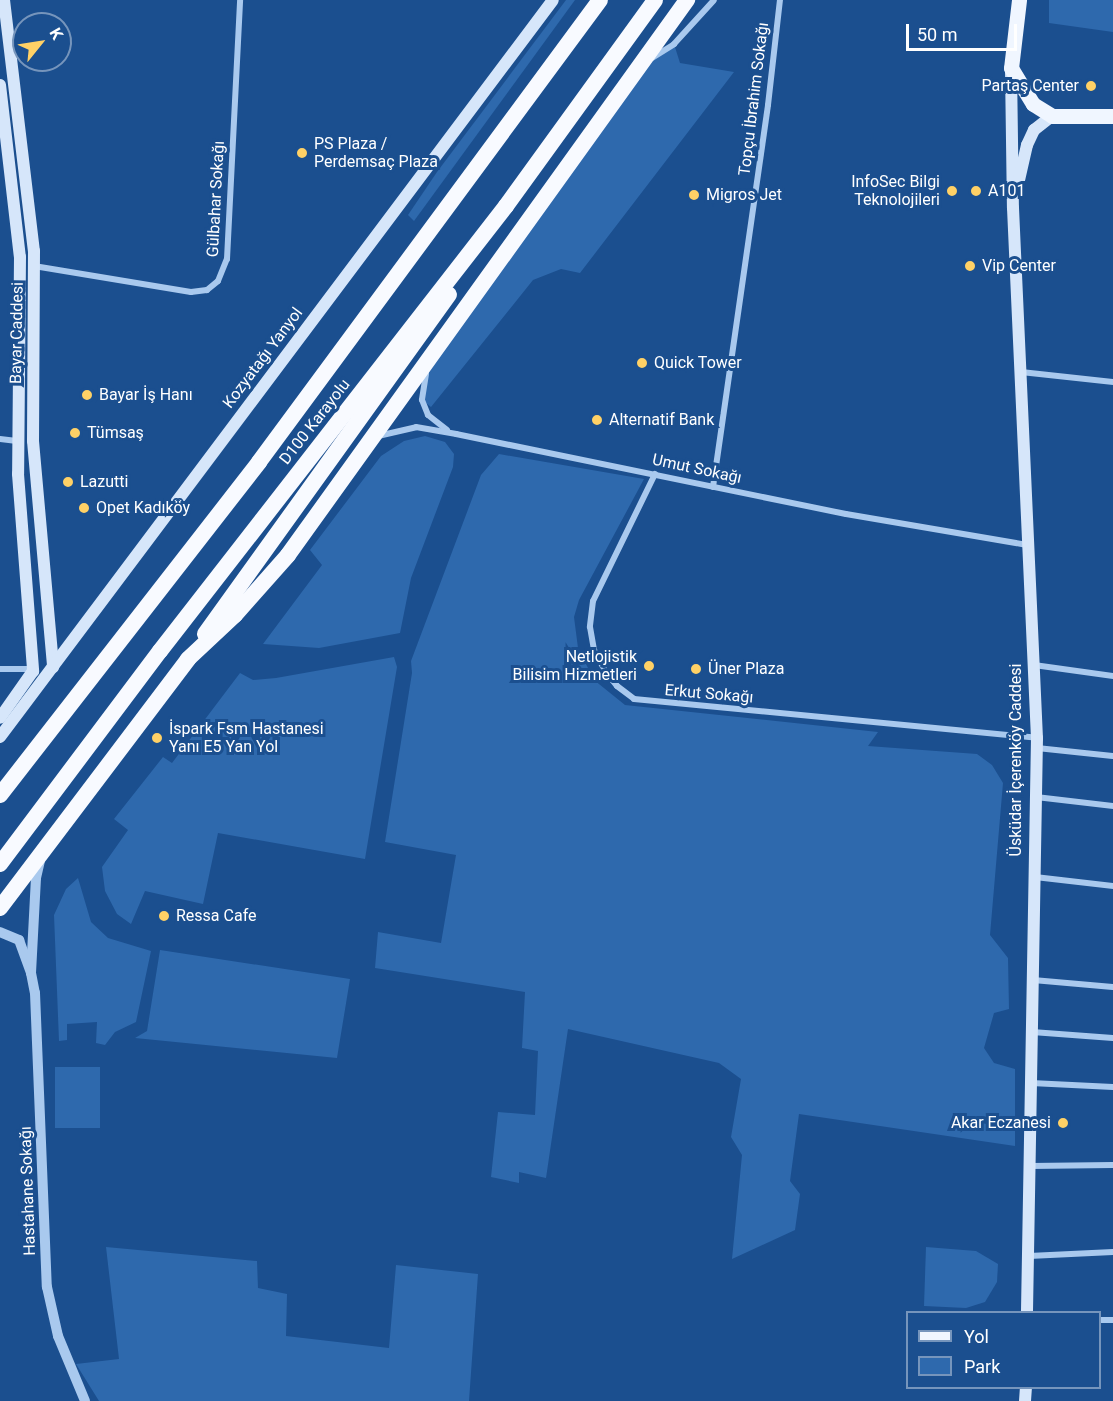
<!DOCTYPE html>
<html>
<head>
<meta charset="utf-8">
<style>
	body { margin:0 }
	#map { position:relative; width:1113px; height:1401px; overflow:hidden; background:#1b4f8f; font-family:Roboto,sans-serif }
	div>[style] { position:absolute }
	.green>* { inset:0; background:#2e69ad; transform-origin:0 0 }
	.minor>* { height:6px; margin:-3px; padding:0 3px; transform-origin:3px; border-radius:3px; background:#a9c9ee }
	.tertiary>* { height:10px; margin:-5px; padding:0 5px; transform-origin:5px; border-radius:5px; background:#a9c9ee }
	.secondary>* { height:12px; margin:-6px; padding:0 6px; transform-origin:6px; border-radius:6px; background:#d6e6fa }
	.primary>* { height:15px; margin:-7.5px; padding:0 7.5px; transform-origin:7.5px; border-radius:7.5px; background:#f0f6ff }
	.trunk>* { height:16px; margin:-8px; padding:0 8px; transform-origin:8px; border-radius:8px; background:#f8faff }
	.dots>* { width:16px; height:16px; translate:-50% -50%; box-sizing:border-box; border:3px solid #1b4f8f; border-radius:50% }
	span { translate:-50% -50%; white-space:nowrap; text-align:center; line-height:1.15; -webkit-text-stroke:6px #1b4f8f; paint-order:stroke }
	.poi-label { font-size:16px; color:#fff }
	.right { translate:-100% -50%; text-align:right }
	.left { translate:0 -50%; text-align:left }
	.street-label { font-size:16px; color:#fff }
	.legend { position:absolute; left:906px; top:1311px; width:195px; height:78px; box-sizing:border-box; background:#1b4f8f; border:2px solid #7695bc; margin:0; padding:8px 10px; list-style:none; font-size:18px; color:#fff }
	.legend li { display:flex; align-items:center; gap:12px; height:30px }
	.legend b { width:30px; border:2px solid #7695bc }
	.north { position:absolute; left:12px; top:12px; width:60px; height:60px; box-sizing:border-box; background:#1b4f8f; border:2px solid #7695bc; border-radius:50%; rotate:60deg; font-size:16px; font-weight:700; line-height:24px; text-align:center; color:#fff }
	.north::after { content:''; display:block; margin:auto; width:21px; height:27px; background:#ffd166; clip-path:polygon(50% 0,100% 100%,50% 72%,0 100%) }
	.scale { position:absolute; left:906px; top:24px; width:111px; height:27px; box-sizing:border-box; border:3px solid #fff; border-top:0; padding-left:8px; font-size:18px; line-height:21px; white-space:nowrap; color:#fff; -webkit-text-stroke:4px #1b4f8f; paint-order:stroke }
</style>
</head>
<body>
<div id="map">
	<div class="green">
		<div style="clip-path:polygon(566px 0,575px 0,414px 221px,408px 215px,437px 172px)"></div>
		<div style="clip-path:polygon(1049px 0,1113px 0,1113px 32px,1049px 23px)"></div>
		<div style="clip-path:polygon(674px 44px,680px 63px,734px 72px,580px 273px,561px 269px,533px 280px,431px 407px,422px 400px,422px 384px,439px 346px,642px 65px)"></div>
		<div style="clip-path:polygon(425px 436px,445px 442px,454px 454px,453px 467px,411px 578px,400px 633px,319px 648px,263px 644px,322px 565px,310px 550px,381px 456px,404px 441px)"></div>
		<div style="clip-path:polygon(499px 454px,644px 479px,579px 600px,574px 617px,578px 648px,594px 680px,625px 705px,878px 732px,868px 746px,977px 754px,992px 765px,1003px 783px,990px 935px,1008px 958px,1009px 1009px,994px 1013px,984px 1048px,994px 1063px,1015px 1069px,1015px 1146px,799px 1114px,790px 1181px,800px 1194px,795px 1230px,732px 1259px,742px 1155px,731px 1137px,741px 1079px,719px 1063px,568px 1029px,546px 1178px,519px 1172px,519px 1183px,491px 1177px,498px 1112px,535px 1115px,538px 1051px,522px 1048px,525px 992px,375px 968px,378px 932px,441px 943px,456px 855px,385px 842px,412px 673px,411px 661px,481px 475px)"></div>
		<div style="clip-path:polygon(394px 657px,397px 667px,365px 859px,218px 833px,203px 904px,145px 891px,131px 924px,117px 914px,105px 891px,102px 867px,128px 830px,114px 819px,163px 757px,172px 763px,240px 673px,253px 680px,276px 678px)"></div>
		<div style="clip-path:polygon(78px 878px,91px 922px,108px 938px,151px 951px,136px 1022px,115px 1032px,105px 1045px,96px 1043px,97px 1022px,67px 1024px,67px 1040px,59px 1041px,54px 915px,66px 889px)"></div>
		<div style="clip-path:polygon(160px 950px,350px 979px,337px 1058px,135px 1038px,147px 1031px)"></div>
		<div style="left:100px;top:1067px;width:61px;height:45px;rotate:90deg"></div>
		<div style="clip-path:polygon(106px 1247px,257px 1261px,258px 1288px,287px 1294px,286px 1336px,389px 1348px,396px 1265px,478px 1274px,469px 1401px,99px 1401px,76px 1364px,119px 1359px)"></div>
		<div style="clip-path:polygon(926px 1247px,976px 1251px,998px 1264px,997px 1282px,985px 1302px,966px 1308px,924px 1306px)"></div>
	</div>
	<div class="minor">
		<div style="left:652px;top:58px;width:26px;rotate:-32deg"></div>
		<div style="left:674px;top:44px;width:59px;rotate:-47.7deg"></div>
		<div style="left:34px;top:266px;width:159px;rotate:9.4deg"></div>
		<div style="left:191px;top:292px;width:16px;rotate:-7deg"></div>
		<div style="left:207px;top:290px;width:14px;rotate:-39deg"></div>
		<div style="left:218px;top:281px;width:24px;rotate:-68deg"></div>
		<div style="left:227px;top:259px;width:259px;rotate:-87.1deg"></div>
		<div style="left:1021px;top:372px;width:93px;rotate:6.2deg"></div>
		<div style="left:426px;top:374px;width:26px;rotate:99deg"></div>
		<div style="left:422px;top:400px;width:16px;rotate:68deg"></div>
		<div style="left:428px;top:415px;width:24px;rotate:38deg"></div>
		<div style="left:378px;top:436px;width:39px;rotate:-13deg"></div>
		<div style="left:416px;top:427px;width:41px;rotate:9.9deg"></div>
		<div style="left:456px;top:434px;width:398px;rotate:11.6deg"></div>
		<div style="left:846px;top:514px;width:185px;rotate:9.7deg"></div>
		<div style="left:0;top:439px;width:17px;rotate:7deg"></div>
		<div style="left:655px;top:474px;width:141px;rotate:116deg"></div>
		<div style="left:593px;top:601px;width:26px;rotate:97deg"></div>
		<div style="left:590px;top:627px;width:23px;rotate:80deg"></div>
		<div style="left:594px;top:650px;width:24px;rotate:62deg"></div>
		<div style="left:605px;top:671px;width:19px;rotate:51deg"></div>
		<div style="left:617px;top:686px;width:21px;rotate:37deg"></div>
		<div style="left:634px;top:699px;width:405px;rotate:5.5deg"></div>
		<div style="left:713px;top:487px;width:386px;rotate:-81.8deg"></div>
		<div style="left:768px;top:105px;width:106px;rotate:-83.5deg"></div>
		<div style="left:1034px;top:665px;width:80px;rotate:7.9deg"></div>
		<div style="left:0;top:669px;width:33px"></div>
		<div style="left:1037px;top:748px;width:76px;rotate:6deg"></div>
		<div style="left:1036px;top:797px;width:78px;rotate:6.7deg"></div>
		<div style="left:1035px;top:877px;width:79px;rotate:6.6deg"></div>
		<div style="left:1033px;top:980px;width:80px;rotate:5deg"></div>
		<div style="left:1032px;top:1032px;width:81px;rotate:4.2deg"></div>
		<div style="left:1031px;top:1083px;width:82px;rotate:2.8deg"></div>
		<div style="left:1030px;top:1166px;width:83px;rotate:-0.7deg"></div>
		<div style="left:1029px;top:1256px;width:84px;rotate:-2.7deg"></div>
		<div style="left:1100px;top:1320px;width:13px"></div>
	</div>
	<div class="tertiary">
		<div style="left:0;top:932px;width:21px;rotate:23deg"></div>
		<div style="left:19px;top:940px;width:35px;rotate:70deg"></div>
		<div style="left:31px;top:973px;width:95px;rotate:-87deg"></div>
		<div style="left:36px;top:878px;width:17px;rotate:-77deg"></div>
		<div style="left:31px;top:973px;width:20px;rotate:79deg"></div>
		<div style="left:35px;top:993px;width:294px;rotate:87.7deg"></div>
		<div style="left:47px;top:1287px;width:50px;rotate:77.3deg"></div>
		<div style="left:58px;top:1336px;width:70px;rotate:67.4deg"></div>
	</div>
	<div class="secondary">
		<div style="left:4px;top:0;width:253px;rotate:83.2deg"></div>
		<div style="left:34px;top:251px;width:190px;rotate:90.3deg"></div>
		<div style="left:33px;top:441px;width:227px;rotate:84.9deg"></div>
		<div style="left:1011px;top:69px;width:139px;rotate:89.2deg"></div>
		<div style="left:1013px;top:208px;width:531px;rotate:87.41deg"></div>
		<div style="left:1037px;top:738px;width:574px;rotate:91deg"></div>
		<div style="left:0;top:85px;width:173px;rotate:83.4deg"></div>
		<div style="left:20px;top:257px;width:217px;rotate:90.5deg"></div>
		<div style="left:18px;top:474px;width:198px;rotate:85.6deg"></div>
		<div style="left:33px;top:671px;width:57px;rotate:125.1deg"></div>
		<div style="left:1017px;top:189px;width:45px;rotate:-77.2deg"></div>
		<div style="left:1027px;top:145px;width:17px;rotate:-65deg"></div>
		<div style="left:1034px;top:130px;width:23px;rotate:-38deg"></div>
		<div style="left:0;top:737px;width:921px;rotate:-53.12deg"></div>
		<div style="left:1025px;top:1401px;width:13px;rotate:-86deg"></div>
	</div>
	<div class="primary">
		<div style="left:1019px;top:0;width:68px;rotate:96.7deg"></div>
		<div style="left:1011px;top:68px;width:42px;rotate:58.6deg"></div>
		<div style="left:1033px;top:104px;width:22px;rotate:32deg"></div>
		<div style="left:1052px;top:116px;width:61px"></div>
	</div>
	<div class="trunk">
		<div style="left:205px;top:634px;width:418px;rotate:-54.3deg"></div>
		<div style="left:0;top:795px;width:422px;rotate:-52.1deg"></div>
		<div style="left:259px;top:462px;width:574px;rotate:-53.57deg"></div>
		<div style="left:0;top:864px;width:266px;rotate:-53.1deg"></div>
		<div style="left:160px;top:651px;width:564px;rotate:-52.13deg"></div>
		<div style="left:506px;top:206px;width:254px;rotate:-54.1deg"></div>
		<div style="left:0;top:908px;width:312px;rotate:-52.9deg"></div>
		<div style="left:188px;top:659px;width:64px;rotate:-43.1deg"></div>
		<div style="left:235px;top:615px;width:80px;rotate:-48.5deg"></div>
		<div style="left:288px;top:555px;width:684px;rotate:-54.29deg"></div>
	</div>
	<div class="dots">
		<div style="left:1091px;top:86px;background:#ffd166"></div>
		<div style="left:302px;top:153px;background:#ffd166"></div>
		<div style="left:952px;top:191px;background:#ffd166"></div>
		<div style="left:976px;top:191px;background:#ffd166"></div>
		<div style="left:694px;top:195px;background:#ffd166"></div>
		<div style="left:970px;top:266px;background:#ffd166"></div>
		<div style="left:642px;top:363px;background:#ffd166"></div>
		<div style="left:87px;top:395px;background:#ffd166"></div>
		<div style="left:597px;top:420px;background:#ffd166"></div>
		<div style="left:75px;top:433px;background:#ffd166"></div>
		<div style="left:68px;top:482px;background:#ffd166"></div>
		<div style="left:84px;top:508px;background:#ffd166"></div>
		<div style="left:649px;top:666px;background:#ffd166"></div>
		<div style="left:696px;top:669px;background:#ffd166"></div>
		<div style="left:157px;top:738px;background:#ffd166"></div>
		<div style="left:164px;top:916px;background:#ffd166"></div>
		<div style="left:1063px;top:1123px;background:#ffd166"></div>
	</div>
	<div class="poi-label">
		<span class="right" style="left:1079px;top:86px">Partaş Center</span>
		<span class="left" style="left:314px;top:153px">PS Plaza /<br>Perdemsaç Plaza</span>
		<span class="right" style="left:940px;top:191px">InfoSec Bilgi<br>Teknolojileri</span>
		<span class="left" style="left:988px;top:191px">A101</span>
		<span class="left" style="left:706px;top:195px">Migros Jet</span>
		<span class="left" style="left:982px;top:266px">Vip Center</span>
		<span class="left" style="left:654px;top:363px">Quick Tower</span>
		<span class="left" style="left:99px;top:395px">Bayar İş Hanı</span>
		<span class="left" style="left:609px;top:420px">Alternatif Bank</span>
		<span class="left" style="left:87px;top:433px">Tümsaş</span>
		<span class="left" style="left:80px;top:482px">Lazutti</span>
		<span class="left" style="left:96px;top:508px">Opet Kadıköy</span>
		<span class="right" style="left:637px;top:666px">Netlojistik<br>Bilisim Hizmetleri</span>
		<span class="left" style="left:708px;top:669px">Üner Plaza</span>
		<span class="left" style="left:169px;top:738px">İspark Fsm Hastanesi<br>Yanı E5 Yan Yol</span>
		<span class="left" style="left:176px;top:916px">Ressa Cafe</span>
		<span class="right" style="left:1051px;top:1123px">Akar Eczanesi</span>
	</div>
	<div class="street-label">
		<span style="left:754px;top:99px;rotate:-83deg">Topçu İbrahim Sokağı</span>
		<span style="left:216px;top:199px;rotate:-87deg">Gülbahar Sokağı</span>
		<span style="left:17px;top:333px;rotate:-89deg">Bayar Caddesi</span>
		<span style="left:263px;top:358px;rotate:-53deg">Kozyatağı Yanyol</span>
		<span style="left:315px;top:422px;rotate:-52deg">D100 Karayolu</span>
		<span style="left:697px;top:469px;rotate:12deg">Umut Sokağı</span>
		<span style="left:709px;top:694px;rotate:5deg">Erkut Sokağı</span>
		<span style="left:1016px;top:760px;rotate:-90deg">Üsküdar İçerenköy Caddesi</span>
		<span style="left:28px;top:1191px;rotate:-92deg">Hastahane Sokağı</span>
	</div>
	<ul class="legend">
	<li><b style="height:8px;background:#f0f6ff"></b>Yol</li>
	<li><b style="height:16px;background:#2e69ad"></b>Park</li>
	</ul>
	<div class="north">K</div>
	<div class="scale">50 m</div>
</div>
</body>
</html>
